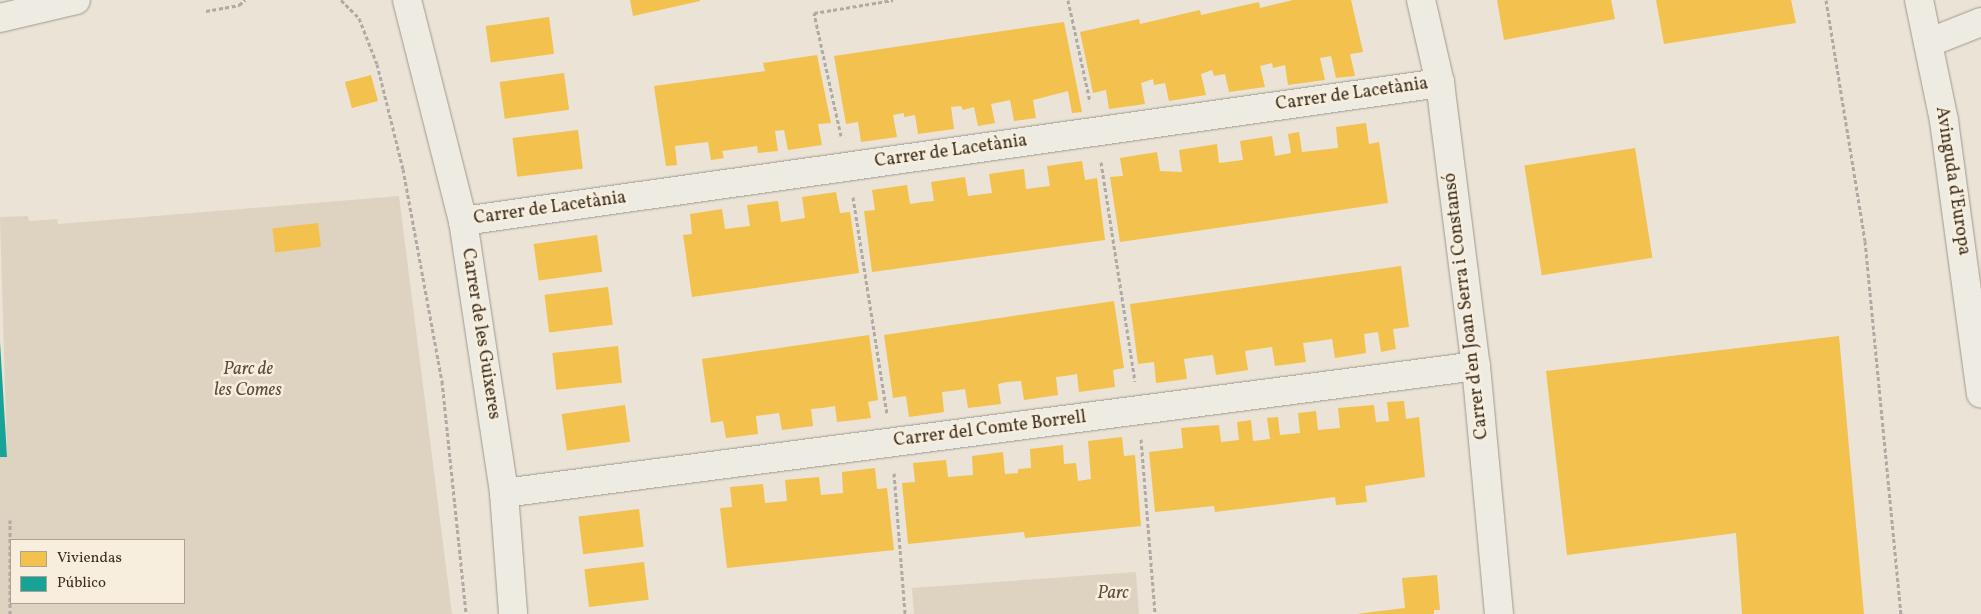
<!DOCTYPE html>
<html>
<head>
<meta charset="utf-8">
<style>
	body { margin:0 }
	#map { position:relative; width:1981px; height:614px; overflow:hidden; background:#ebe3d5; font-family:Vollkorn,serif }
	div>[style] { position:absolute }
	.green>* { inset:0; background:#ded3c1 }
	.homes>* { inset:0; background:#f2c14e; transform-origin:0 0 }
	.public>* { inset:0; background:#17a398 }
	.path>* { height:3px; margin-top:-1.5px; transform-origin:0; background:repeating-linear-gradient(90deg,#afaaa4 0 4px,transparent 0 6.5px) }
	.roads { filter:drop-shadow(0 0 1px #9f988f) drop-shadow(0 0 1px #9f988f) }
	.minor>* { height:28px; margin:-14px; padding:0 14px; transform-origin:14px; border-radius:14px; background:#eeebe3 }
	span { translate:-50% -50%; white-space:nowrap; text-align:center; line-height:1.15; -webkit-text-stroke:5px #f7eede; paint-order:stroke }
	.street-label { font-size:18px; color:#3d2f20 }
	.park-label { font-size:18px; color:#5b4d3d; font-style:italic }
	.legend { position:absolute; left:10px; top:539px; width:175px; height:65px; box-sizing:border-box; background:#f7eede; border:1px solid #ada292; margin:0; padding:6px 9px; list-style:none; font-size:15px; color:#3d2f20 }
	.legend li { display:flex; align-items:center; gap:10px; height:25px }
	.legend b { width:25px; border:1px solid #ada292 }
</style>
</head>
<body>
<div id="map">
	<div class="green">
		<div style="clip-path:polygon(evenodd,399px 196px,452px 614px,0 614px,0 457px,7px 456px,0 217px,28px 216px,29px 221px,57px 219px,58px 224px,399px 196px,11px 540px,184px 540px,184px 603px,11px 603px,11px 540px)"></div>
		<div style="clip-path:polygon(1136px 572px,1139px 614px,914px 614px,912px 588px)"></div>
	</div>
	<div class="homes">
		<div style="clip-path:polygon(630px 0,700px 0,700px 1px,633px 16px)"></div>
		<div style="clip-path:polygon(1293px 0,1351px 0,1363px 52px,1350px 54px,1355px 76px,1336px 78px,1331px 56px,1320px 58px,1325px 80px,1288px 85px,1285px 65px,1273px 68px,1272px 63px,1260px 66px,1265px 87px,1229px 92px,1225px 74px,1214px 76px,1212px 70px,1201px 74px,1206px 95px,1169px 101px,1165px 83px,1154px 85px,1153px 79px,1141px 83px,1145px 104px,1109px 109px,1106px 90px,1093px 93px,1080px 32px,1139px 19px,1140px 24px,1200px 10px,1201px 15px,1259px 2px,1260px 8px)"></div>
		<div style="clip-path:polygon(1497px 0,1611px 0,1615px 19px,1504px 40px)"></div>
		<div style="clip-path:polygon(1656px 0,1791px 0,1796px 23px,1664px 44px)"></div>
		<div style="left:549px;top:17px;width:37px;height:64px;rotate:82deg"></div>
		<div style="clip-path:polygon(1064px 22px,1082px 112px,1072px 113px,1068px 91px,1033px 100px,1036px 118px,1014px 121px,1010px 100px,991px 104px,995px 123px,978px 126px,974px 107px,963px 110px,961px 106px,951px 107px,954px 129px,918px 134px,915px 115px,904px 117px,904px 113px,893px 115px,897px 137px,861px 142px,858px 122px,846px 124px,834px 56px)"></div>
		<div style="clip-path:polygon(817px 55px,831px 123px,818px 124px,822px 145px,788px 150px,784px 130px,775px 131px,778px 151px,758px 153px,757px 146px,722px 151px,724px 158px,711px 160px,708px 142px,691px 144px,675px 146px,677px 165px,666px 166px,654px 86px,765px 71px,763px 63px)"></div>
		<div style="left:564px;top:73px;width:37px;height:65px;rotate:82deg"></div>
		<div style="left:371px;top:75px;width:27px;height:27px;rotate:75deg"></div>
		<div style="clip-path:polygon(1366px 123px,1369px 144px,1379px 142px,1388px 203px,1120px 242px,1110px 177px,1123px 176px,1120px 158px,1157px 152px,1160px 171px,1182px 172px,1179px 150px,1217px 144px,1219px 163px,1243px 160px,1240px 141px,1272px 136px,1275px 156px,1291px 153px,1288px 134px,1299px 132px,1302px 152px,1338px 148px,1336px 127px)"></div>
		<div style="left:578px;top:130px;width:39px;height:66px;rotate:83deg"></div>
		<div style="left:1635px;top:148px;width:111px;height:112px;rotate:81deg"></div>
		<div style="clip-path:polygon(1082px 161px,1085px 180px,1097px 178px,1105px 240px,872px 272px,864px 211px,875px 210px,872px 190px,907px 185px,910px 204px,923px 202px,934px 201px,931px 182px,965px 177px,968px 196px,992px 193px,989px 174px,1024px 169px,1026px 189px,1050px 186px,1047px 166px)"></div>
		<div style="clip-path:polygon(836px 192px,840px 213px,850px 212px,859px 273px,692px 297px,683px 235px,692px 234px,690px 214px,722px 209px,725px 229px,750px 226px,747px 205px,778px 201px,781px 222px,805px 218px,802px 197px)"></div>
		<div style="left:318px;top:223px;width:24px;height:46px;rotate:83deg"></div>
		<div style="left:597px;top:235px;width:37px;height:64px;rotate:82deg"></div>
		<div style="clip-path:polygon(1401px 266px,1409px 327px,1393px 329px,1396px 349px,1381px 352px,1378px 332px,1364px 334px,1366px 353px,1335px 358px,1332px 339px,1318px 341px,1303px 343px,1306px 362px,1275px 366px,1272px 347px,1258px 349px,1245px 351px,1248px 370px,1216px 375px,1213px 355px,1197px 357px,1184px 359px,1187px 379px,1156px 383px,1154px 362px,1138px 364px,1130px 304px)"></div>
		<div style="left:608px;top:287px;width:38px;height:64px;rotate:83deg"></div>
		<div style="clip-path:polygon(1114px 301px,1124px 368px,1113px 370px,1115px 387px,1079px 392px,1077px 374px,1065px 376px,1056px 377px,1058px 395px,1024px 400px,1021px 381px,1007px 382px,998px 384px,1001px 404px,968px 408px,965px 389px,951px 391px,942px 392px,944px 412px,909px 417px,906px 396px,893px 398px,884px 335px)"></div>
		<div style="clip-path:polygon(869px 335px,878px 400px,868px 402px,871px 418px,837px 422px,835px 406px,822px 408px,811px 409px,813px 426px,782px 430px,779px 413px,756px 416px,758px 434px,726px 438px,723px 421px,711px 423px,702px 359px)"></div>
		<div style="clip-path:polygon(1839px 336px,1864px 614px,1742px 614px,1736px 533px,1567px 555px,1546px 371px)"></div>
		<div style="left:618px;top:346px;width:37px;height:66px;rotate:84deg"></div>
		<div style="clip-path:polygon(1404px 401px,1406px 419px,1419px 417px,1425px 477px,1365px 486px,1367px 502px,1336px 505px,1335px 497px,1215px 512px,1214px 506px,1155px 512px,1149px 452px,1183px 448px,1181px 428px,1219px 425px,1221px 442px,1239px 440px,1237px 422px,1251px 420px,1253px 441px,1270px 439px,1267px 418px,1278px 417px,1280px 435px,1300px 433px,1298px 413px,1316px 411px,1318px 430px,1340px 428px,1338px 408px,1374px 405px,1376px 422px,1389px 421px,1387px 402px)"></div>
		<div style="left:625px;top:405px;width:37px;height:64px;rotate:82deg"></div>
		<div style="clip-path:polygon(1122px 437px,1124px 456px,1135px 455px,1141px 526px,1025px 538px,1024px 532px,908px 544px,902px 483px,915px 482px,913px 463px,946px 460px,948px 477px,973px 475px,972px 456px,1003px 452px,1005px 474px,1018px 473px,1018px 469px,1031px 468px,1030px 449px,1063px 445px,1064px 464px,1076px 463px,1078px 481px,1091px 479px,1088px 441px)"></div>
		<div style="clip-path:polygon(875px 468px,877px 489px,887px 488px,894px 550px,727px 568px,720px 508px,732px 507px,730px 487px,763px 484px,765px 503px,787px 501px,785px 480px,819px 477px,821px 495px,843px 493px,842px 472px)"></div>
		<div style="left:639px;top:509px;width:38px;height:61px;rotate:83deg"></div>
		<div style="left:644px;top:562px;width:38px;height:60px;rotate:83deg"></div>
		<div style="clip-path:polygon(1437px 575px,1440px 610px,1434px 610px,1434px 614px,1356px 614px,1405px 608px,1402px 578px)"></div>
	</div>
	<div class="public">
		<div style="clip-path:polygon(0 342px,7px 457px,0 457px)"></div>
	</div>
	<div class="path">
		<div style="left:341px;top:0;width:25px;rotate:45deg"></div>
		<div style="left:359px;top:18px;width:49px;rotate:68.6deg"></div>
		<div style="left:377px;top:64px;width:108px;rotate:76.1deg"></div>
		<div style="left:403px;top:169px;width:216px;rotate:79.6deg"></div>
		<div style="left:442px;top:381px;width:234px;rotate:84.1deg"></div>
		<div style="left:1068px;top:0;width:104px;rotate:77.8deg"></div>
		<div style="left:1826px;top:0;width:244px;rotate:80.8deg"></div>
		<div style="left:1865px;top:241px;width:375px;rotate:84.5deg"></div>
		<div style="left:206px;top:11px;width:34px;rotate:-10deg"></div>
		<div style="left:239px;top:5px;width:8px;rotate:-40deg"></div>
		<div style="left:841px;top:136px;width:126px;rotate:-102.4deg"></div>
		<div style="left:814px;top:13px;width:80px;rotate:-9.3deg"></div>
		<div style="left:1101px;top:162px;width:222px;rotate:81.2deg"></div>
		<div style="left:853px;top:197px;width:219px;rotate:81.1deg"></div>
		<div style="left:1141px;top:439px;width:176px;rotate:85.4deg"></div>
		<div style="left:894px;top:473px;width:141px;rotate:85.5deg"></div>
		<div style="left:10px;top:614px;width:94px;rotate:-90deg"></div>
	</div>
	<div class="roads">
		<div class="minor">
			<div style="left:407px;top:0;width:228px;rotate:75.8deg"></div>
			<div style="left:463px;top:221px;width:275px;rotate:81.4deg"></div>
			<div style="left:504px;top:493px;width:121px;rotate:85.7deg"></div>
			<div style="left:1421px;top:0;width:85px;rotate:77.1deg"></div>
			<div style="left:1440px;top:83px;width:285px;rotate:82.8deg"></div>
			<div style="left:1476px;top:366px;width:249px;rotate:84.7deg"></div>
			<div style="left:1919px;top:0;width:124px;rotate:78.3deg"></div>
			<div style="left:1944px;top:121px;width:275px;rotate:82.3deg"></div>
			<div style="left:0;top:18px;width:78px;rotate:-13.3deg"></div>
			<div style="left:1928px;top:43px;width:57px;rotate:-21.6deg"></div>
			<div style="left:463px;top:221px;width:987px;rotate:-8.04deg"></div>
			<div style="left:504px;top:493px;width:980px;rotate:-7.44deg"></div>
		</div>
	</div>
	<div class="street-label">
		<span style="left:1352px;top:95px;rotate:-8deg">Carrer de Lacetània</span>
		<span style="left:951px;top:152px;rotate:-8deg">Carrer de Lacetània</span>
		<span style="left:1952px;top:181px;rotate:81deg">Avinguda d'Europa</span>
		<span style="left:550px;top:209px;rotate:-8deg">Carrer de Lacetània</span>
		<span style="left:1467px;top:306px;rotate:-97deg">Carrer d'en Joan Serra i Constansó</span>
		<span style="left:480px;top:334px;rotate:81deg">Carrer de les Guixeres</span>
		<span style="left:990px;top:430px;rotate:-7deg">Carrer del Comte Borrell</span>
	</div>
	<div class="park-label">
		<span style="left:248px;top:381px">Parc de<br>les Comes</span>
		<span style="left:1113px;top:594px">Parc</span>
	</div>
	<ul class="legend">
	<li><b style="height:14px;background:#f2c14e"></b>Viviendas</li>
	<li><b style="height:14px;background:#17a398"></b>Público</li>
	</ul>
</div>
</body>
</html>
